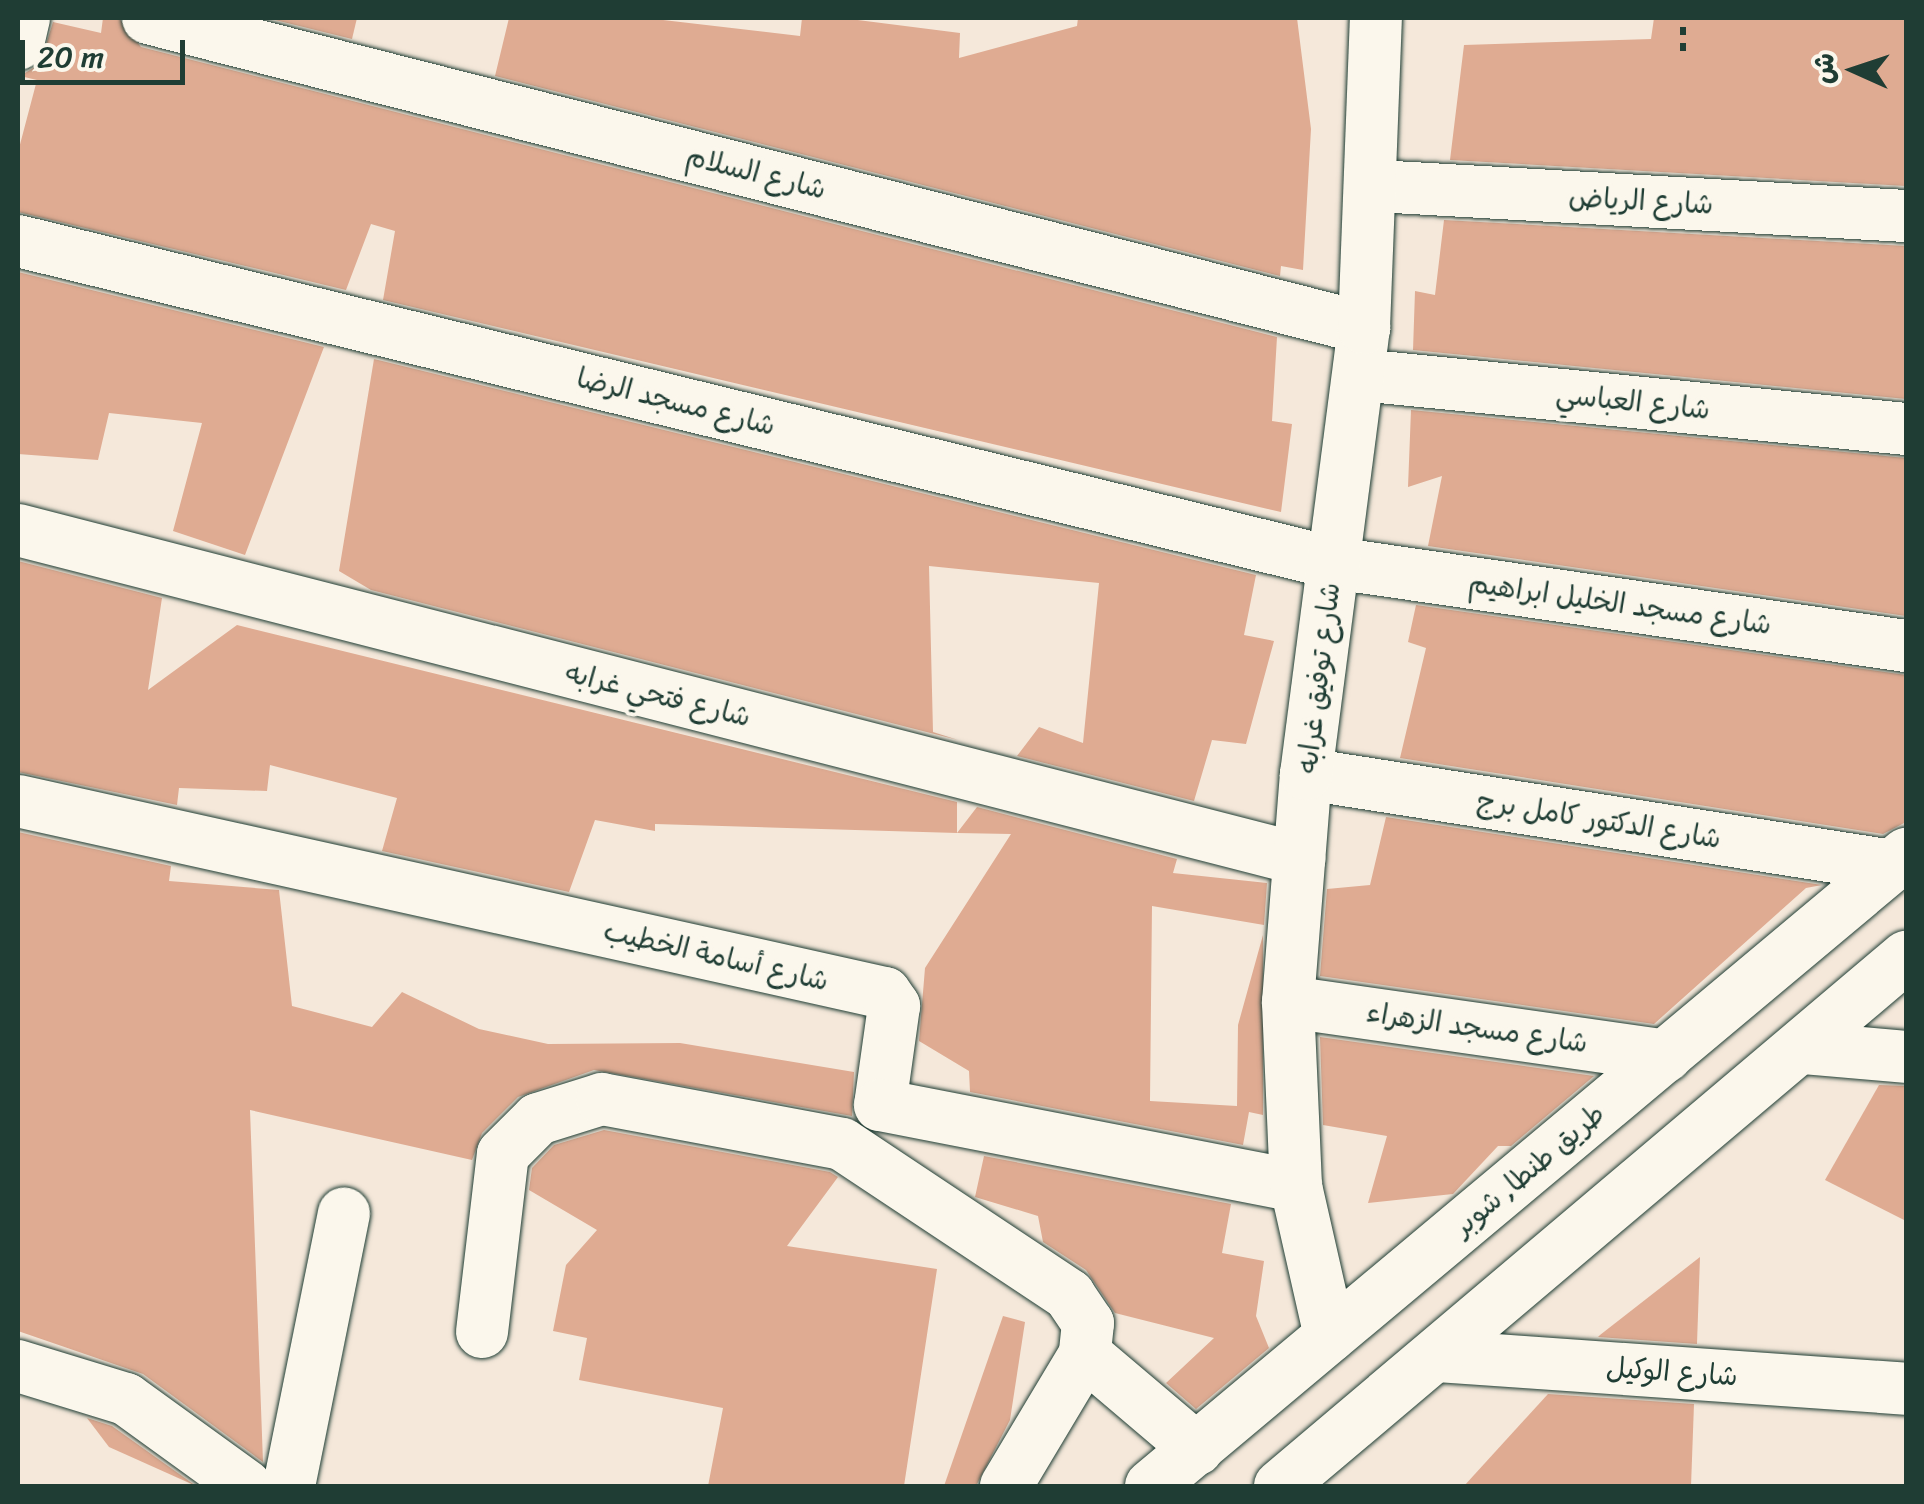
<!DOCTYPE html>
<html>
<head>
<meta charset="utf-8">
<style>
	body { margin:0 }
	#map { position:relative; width:1924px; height:1504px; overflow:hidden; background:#f5e8da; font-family:Sriracha,"Playpen Sans Arabic",sans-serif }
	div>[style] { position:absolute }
	.building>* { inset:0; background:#dfab92 }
	.path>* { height:6px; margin-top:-3px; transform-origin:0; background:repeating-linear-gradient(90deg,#1f3d34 0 8px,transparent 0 16px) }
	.roads { filter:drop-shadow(0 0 2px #1f3d34) drop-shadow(0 0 2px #1f3d34) }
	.minor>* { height:52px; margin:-26px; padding:0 26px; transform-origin:26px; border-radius:26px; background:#fbf7ec }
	span { translate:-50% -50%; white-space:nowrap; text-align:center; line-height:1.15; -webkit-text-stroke:8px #fbf7ec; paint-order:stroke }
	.street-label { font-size:28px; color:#1f3d34 }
	.frame { position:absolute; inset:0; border:20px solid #1f3d34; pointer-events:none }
	.north { position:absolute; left:1804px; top:20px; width:100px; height:100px; -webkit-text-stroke:8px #fbf7ec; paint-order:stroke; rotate:273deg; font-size:28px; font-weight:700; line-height:40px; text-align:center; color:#1f3d34 }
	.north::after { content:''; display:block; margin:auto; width:35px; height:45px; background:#1f3d34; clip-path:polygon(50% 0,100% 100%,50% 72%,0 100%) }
	.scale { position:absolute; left:20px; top:40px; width:165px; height:45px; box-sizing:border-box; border:5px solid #1f3d34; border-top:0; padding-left:12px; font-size:30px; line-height:35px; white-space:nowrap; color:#1f3d34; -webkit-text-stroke:8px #fbf7ec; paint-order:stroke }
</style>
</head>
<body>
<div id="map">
	<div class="building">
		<div style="clip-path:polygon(103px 18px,119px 18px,141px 47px,1277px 337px,1272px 421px,1292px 424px,1281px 512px,383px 300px,395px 231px,371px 224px,346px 290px,18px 212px,18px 152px,37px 80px,20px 76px,40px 64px,53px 22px,101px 33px)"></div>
		<div style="clip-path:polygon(267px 18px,357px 18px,352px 39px)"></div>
		<div style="clip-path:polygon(509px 18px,646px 18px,800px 36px,802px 18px,842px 18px,960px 33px,959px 58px,1077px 26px,1078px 18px,1297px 18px,1311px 129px,1303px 270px,1281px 266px,1280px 276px,495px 76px)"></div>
		<div style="clip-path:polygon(1654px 18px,1906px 18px,1906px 186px,1450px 160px,1464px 45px,1651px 39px)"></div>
		<div style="clip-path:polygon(1444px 220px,1906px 246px,1906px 399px,1413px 350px,1415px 291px,1435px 295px)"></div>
		<div style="clip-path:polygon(18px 272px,324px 347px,245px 555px,173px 531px,202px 423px,109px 413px,98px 460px,18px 454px)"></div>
		<div style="clip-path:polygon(374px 359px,1256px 575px,1244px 635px,1274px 641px,1246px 744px,1212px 740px,1194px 801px,1017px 756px,1039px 727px,1083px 743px,1099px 583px,929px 566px,933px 732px,958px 740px,371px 590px,339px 571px)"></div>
		<div style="clip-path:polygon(1411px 410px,1906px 458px,1906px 616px,1428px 546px,1442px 476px,1408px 487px)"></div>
		<div style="clip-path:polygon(18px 561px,162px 598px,148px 690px,237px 625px,957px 802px,957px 833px,655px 824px,655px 831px,595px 820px,569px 892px,382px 851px,397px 798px,270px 765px,267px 791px,179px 788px,177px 805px,18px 772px)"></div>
		<div style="clip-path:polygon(1416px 605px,1906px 675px,1906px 822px,1883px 834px,1400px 758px,1426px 648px,1408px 642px)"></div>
		<div style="clip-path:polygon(977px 807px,1177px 859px,1173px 873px,1267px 883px,1264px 925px,1152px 906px,1150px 1101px,1237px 1106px,1238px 1025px,1263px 935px,1263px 1115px,1249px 1112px,1243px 1145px,970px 1092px,969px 1071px,919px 1041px,925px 968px,1011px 834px,957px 833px)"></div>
		<div style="clip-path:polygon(1386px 817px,1822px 885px,1806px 888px,1654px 1024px,1320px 976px,1327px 889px,1370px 885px)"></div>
		<div style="clip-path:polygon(18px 832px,171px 866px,169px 881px,279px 890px,292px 1006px,372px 1027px,402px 992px,479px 1029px,548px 1044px,680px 1043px,854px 1072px,852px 1116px,594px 1070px,518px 1097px,482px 1133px,472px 1160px,250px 1110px,263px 1462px,143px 1374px,18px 1331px)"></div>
		<div style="clip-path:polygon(1320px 1037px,1594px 1076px,1511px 1146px,1498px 1146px,1453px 1194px,1368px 1203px,1387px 1136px,1323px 1125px)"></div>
		<div style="clip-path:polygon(1879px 1085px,1906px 1086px,1906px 1221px,1825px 1180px)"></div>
		<div style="clip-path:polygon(604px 1130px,830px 1172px,838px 1177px,787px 1246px,937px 1269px,904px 1486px,708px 1486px,723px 1408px,579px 1380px,587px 1338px,553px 1331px,566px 1265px,597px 1230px,529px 1190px,532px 1168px,554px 1145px)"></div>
		<div style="clip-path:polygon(984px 1156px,1231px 1204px,1222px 1253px,1264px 1261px,1256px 1316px,1269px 1348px,1196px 1409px,1166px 1383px,1214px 1338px,1115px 1313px,1086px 1270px,1043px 1242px,1038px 1216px,975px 1197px)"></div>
		<div style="clip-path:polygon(1700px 1257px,1697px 1344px,1598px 1337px,1600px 1335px)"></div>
		<div style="clip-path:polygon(1003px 1316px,1025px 1322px,1010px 1420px,976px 1486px,944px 1486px)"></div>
		<div style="clip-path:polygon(1548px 1394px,1694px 1404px,1691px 1486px,1464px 1486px)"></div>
		<div style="clip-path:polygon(87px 1418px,112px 1426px,196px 1486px,109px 1447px)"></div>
	</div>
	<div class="path">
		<div style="left:1683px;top:51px;width:33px;rotate:-90deg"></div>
	</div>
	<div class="roads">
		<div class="minor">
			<div style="left:148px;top:18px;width:1255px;rotate:14.3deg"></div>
			<div style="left:18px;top:44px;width:27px;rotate:-77deg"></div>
			<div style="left:1376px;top:186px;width:531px;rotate:3.24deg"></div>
			<div style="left:18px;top:241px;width:1355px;rotate:13.75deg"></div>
			<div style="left:1334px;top:563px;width:578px;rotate:8.26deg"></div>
			<div style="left:1360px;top:375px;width:549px;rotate:5.65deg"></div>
			<div style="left:18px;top:530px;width:1323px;rotate:14.4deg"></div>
			<div style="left:1306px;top:774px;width:593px;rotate:8.92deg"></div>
			<div style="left:18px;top:801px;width:888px;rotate:12.49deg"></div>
			<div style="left:885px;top:993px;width:16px;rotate:55deg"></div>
			<div style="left:894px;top:1006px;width:100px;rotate:98deg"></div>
			<div style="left:880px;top:1105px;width:424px;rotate:11deg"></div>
			<div style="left:1288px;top:1002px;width:382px;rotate:8.1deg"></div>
			<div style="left:1804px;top:1048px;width:102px;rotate:5deg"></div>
			<div style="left:482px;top:1332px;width:179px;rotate:-83.3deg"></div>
			<div style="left:503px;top:1154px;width:49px;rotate:-45deg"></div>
			<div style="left:538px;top:1119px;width:67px;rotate:-17.4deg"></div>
			<div style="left:602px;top:1099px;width:244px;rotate:10.6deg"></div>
			<div style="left:842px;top:1144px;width:273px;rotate:33.6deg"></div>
			<div style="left:1069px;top:1295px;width:34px;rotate:56deg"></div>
			<div style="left:1088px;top:1323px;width:31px;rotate:96deg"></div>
			<div style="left:1085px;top:1354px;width:154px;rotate:120.9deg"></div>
			<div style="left:1330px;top:1336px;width:154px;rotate:-102.8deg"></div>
			<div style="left:1296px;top:1186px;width:184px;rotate:-92.5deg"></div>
			<div style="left:1288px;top:1002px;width:229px;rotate:-85.5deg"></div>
			<div style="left:1306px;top:774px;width:450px;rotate:-82.6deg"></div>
			<div style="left:1364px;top:328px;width:310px;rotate:-87.8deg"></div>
			<div style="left:1085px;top:1354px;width:147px;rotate:40.3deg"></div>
			<div style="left:1438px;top:1356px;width:469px;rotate:4deg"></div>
			<div style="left:18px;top:1366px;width:113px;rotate:17deg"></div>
			<div style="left:126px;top:1399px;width:148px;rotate:35.9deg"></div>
			<div style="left:289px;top:1486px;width:278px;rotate:-78.6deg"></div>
			<div style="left:1151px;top:1486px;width:985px;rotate:-39.93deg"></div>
			<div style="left:1280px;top:1486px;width:820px;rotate:-40.2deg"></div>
		</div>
	</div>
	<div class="street-label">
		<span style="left:756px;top:173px;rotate:14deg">شارع السلام</span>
		<span style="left:1641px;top:201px;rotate:3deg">شارع الرياض</span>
		<span style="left:676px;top:402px;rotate:14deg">شارع مسجد الرضا</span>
		<span style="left:1633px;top:402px;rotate:6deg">شارع العباسي</span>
		<span style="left:1620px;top:604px;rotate:8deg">شارع مسجد الخليل ابراهيم</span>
		<span style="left:1319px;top:678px;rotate:-83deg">شارع توفيق غرابه</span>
		<span style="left:658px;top:695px;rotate:14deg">شارع فتحي غرابه</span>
		<span style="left:1599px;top:820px;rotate:9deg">شارع الدكتور كامل برج</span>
		<span style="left:716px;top:956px;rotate:13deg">شارع أسامة الخطيب</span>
		<span style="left:1477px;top:1028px;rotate:8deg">شارع مسجد الزهراء</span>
		<span style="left:1529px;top:1170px;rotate:-40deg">طريق طنطا, شوبر</span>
		<span style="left:1672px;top:1372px;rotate:4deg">شارع الوكيل</span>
	</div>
	<div class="frame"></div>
	<div class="north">ش</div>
	<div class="scale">20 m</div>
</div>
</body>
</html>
